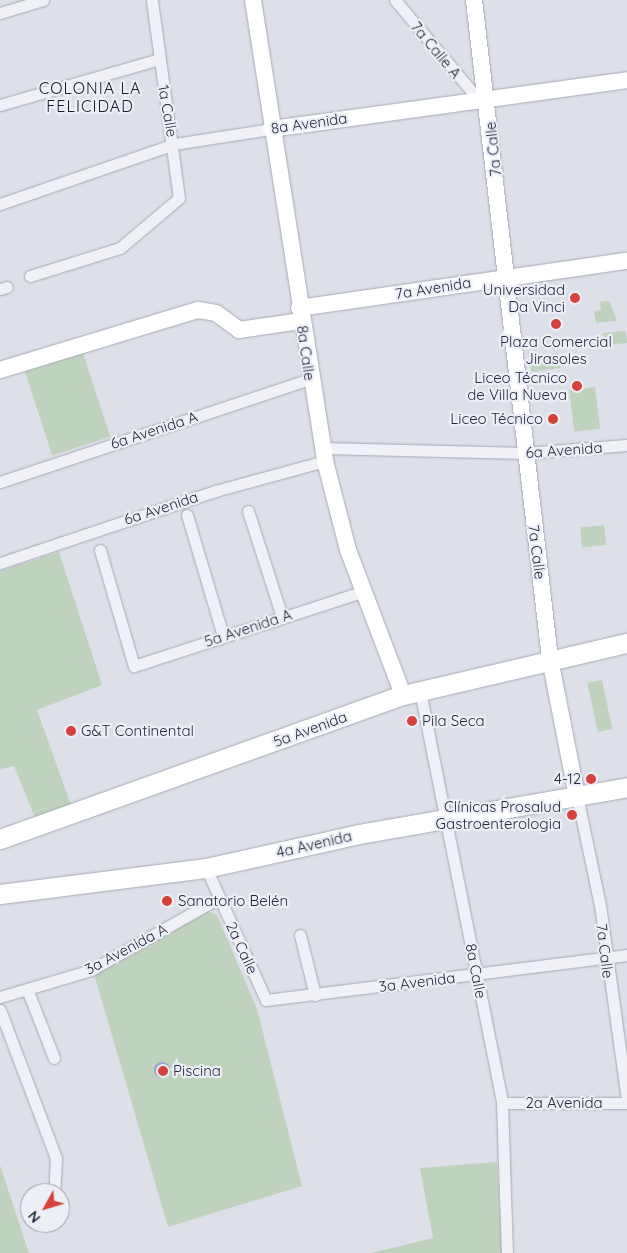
<!DOCTYPE html>
<html>
<head>
<meta charset="utf-8">
<style>
	body { margin:0 }
	#map { position:relative; width:627px; height:1253px; overflow:hidden; background:#dde0e8; font-family:Quicksand,sans-serif }
	div>[style] { position:absolute }
	.green>* { inset:0; background:#bfd2be; transform-origin:0 0 }
	.water>* { inset:0; background:#96a5ca }
	.round { border-radius:50% }
	.roads { filter:drop-shadow(0 0 1px #a6a9b6) drop-shadow(0 0 1px #a6a9b6) }
	.street>* { height:11px; margin:-5.5px; padding:0 5.5px; transform-origin:5.5px; border-radius:5.5px; background:#f0f1f6 }
	.secondary>* { height:16px; margin:-8px; padding:0 8px; transform-origin:8px; border-radius:8px; background:#fff }
	.primary>* { height:19px; margin:-9.5px; padding:0 9.5px; transform-origin:9.5px; border-radius:9.5px; background:#fff }
	.dots>* { width:14px; height:14px; translate:-50% -50%; box-sizing:border-box; border:2px solid #edeff6; border-radius:50% }
	span { translate:-50% -50%; white-space:nowrap; text-align:center; line-height:1.15; -webkit-text-stroke:4.5px #edeff6; paint-order:stroke }
	.street-label { font-size:15px; color:#262a40 }
	.poi-label { font-size:15px; color:#262a40 }
	.right { translate:-100% -50%; text-align:right }
	.left { translate:0 -50%; text-align:left }
	.neighbourhood-label { font-size:16px; color:#181c30; letter-spacing:1px }
	.north { position:absolute; left:20px; top:1183px; width:50px; height:50px; box-sizing:border-box; background:#edeff6; border:1px solid #9da0ad; border-radius:50%; rotate:231deg; font-size:14px; font-weight:700; line-height:20px; text-align:center; color:#262a40 }
	.north::after { content:''; display:block; margin:auto; width:18px; height:22px; background:#d5423b; clip-path:polygon(50% 0,100% 100%,50% 72%,0 100%) }
</style>
</head>
<body>
<div id="map">
	<div class="green">
		<div style="clip-path:polygon(609px 301px,617px 321px,596px 323px,594px 311px,601px 310px,600px 302px)"></div>
		<div style="left:626px;top:331px;width:12px;height:23px;rotate:85deg"></div>
		<div style="left:83px;top:353px;width:88px;height:61px;rotate:72deg"></div>
		<div style="left:558px;top:353px;width:15px;height:29px;rotate:82deg"></div>
		<div style="left:595px;top:387px;width:42px;height:26px;rotate:83deg"></div>
		<div style="left:604px;top:525px;width:20px;height:24px;rotate:84deg"></div>
		<div style="clip-path:polygon(59px 552px,102px 685px,37px 710px,71px 805px,35px 818px,14px 766px,0 769px,0 571px)"></div>
		<div style="left:602px;top:680px;width:50px;height:15px;rotate:78deg"></div>
		<div style="clip-path:polygon(206px 911px,217px 915px,257px 1009px,302px 1186px,168px 1227px,94px 974px)"></div>
		<div style="clip-path:polygon(497px 1162px,502px 1253px,371px 1253px,433px 1238px,420px 1168px)"></div>
		<div style="clip-path:polygon(0 1165px,29px 1253px,0 1253px)"></div>
	</div>
	<div class="water">
		<div class="round" style="left:154px;top:1062px;width:16px;height:16px"></div>
	</div>
	<div class="roads">
		<div class="street">
			<div style="left:395px;top:0;width:129px;rotate:50deg"></div>
			<div style="left:0;top:13px;width:45px;rotate:-16.8deg"></div>
			<div style="left:0;top:105px;width:166px;rotate:-16.1deg"></div>
			<div style="left:0;top:204px;width:184px;rotate:-19deg"></div>
			<div style="left:174px;top:144px;width:98px;rotate:-8.8deg"></div>
			<div style="left:30px;top:276px;width:94px;rotate:-17.3deg"></div>
			<div style="left:120px;top:248px;width:77px;rotate:-40.3deg"></div>
			<div style="left:179px;top:198px;width:200px;rotate:-97.8deg"></div>
			<div style="left:0;top:289px;width:7px;rotate:-16deg"></div>
			<div style="left:322px;top:448px;width:203px;rotate:1.4deg"></div>
			<div style="left:525px;top:453px;width:102px;rotate:-4.5deg"></div>
			<div style="left:0;top:482px;width:326px;rotate:-18.4deg"></div>
			<div style="left:248px;top:511px;width:111px;rotate:72.2deg"></div>
			<div style="left:187px;top:515px;width:126px;rotate:73.4deg"></div>
			<div style="left:100px;top:550px;width:121px;rotate:73.7deg"></div>
			<div style="left:134px;top:666px;width:240px;rotate:-18deg"></div>
			<div style="left:0;top:563px;width:227px;rotate:-18.5deg"></div>
			<div style="left:215px;top:491px;width:114px;rotate:-15.3deg"></div>
			<div style="left:420px;top:691px;width:420px;rotate:78.7deg"></div>
			<div style="left:502px;top:1103px;width:150px;rotate:88.1deg"></div>
			<div style="left:577px;top:796px;width:111px;rotate:78.1deg"></div>
			<div style="left:600px;top:905px;width:197px;rotate:82.1deg"></div>
			<div style="left:206px;top:868px;width:145px;rotate:65.6deg"></div>
			<div style="left:266px;top:1000px;width:364px;rotate:-7.1deg"></div>
			<div style="left:300px;top:935px;width:62px;rotate:76deg"></div>
			<div style="left:27px;top:989px;width:74px;rotate:68.6deg"></div>
			<div style="left:0;top:997px;width:95px;rotate:-16.5deg"></div>
			<div style="left:91px;top:970px;width:147px;rotate:-29.4deg"></div>
			<div style="left:0;top:1010px;width:158px;rotate:69.3deg"></div>
			<div style="left:56px;top:1158px;width:35px;rotate:93deg"></div>
			<div style="left:502px;top:1103px;width:125px"></div>
		</div>
		<div class="secondary">
			<div style="left:253px;top:0;width:467px;rotate:81.1deg"></div>
			<div style="left:325px;top:461px;width:92px;rotate:75.5deg"></div>
			<div style="left:348px;top:550px;width:155px;rotate:69.2deg"></div>
			<div style="left:474px;top:0;width:663px;rotate:83.42deg"></div>
			<div style="left:550px;top:659px;width:140px;rotate:78.9deg"></div>
			<div style="left:271px;top:129px;width:359px;rotate:-7.8deg"></div>
			<div style="left:299px;top:308px;width:331px;rotate:-8.2deg"></div>
			<div style="left:0;top:370px;width:207px;rotate:-16.9deg"></div>
			<div style="left:198px;top:310px;width:18px;rotate:9deg"></div>
			<div style="left:216px;top:313px;width:29px;rotate:36deg"></div>
			<div style="left:239px;top:330px;width:63px;rotate:-8.3deg"></div>
		</div>
		<div class="primary">
			<div style="left:0;top:839px;width:428px;rotate:-19.7deg"></div>
			<div style="left:403px;top:695px;width:230px;rotate:-13.1deg"></div>
			<div style="left:0;top:894px;width:208px;rotate:-7.2deg"></div>
			<div style="left:206px;top:868px;width:157px;rotate:-12.5deg"></div>
			<div style="left:359px;top:834px;width:272px;rotate:-9.9deg"></div>
		</div>
	</div>
	<div class="dots">
		<div style="left:575px;top:298px;background:#d5423b"></div>
		<div style="left:556px;top:324px;background:#d5423b"></div>
		<div style="left:577px;top:386px;background:#d5423b"></div>
		<div style="left:553px;top:419px;background:#d5423b"></div>
		<div style="left:412px;top:721px;background:#d5423b"></div>
		<div style="left:71px;top:731px;background:#d5423b"></div>
		<div style="left:591px;top:779px;background:#d5423b"></div>
		<div style="left:572px;top:815px;background:#d5423b"></div>
		<div style="left:167px;top:901px;background:#d5423b"></div>
		<div style="left:163px;top:1071px;background:#d5423b"></div>
	</div>
	<div class="street-label">
		<span style="left:436px;top:50px;rotate:50deg">7a Calle A</span>
		<span style="left:168px;top:111px;rotate:80deg">1a Calle</span>
		<span style="left:309px;top:123px;rotate:-8deg">8a Avenida</span>
		<span style="left:493px;top:149px;rotate:-96deg">7a Calle</span>
		<span style="left:433px;top:288px;rotate:-9deg">7a Avenida</span>
		<span style="left:306px;top:353px;rotate:82deg">8a Calle</span>
		<span style="left:154px;top:430px;rotate:-18deg">6a Avenida A</span>
		<span style="left:564px;top:450px;rotate:-4deg">6a Avenida</span>
		<span style="left:161px;top:508px;rotate:-18deg">6a Avenida</span>
		<span style="left:537px;top:552px;rotate:83deg">7a Calle</span>
		<span style="left:248px;top:628px;rotate:-18deg">5a Avenida A</span>
		<span style="left:310px;top:729px;rotate:-20deg">5a Avenida</span>
		<span style="left:314px;top:844px;rotate:-13deg">4a Avenida</span>
		<span style="left:242px;top:948px;rotate:65deg">2a Calle</span>
		<span style="left:126px;top:949px;rotate:-28deg">3a Avenida A</span>
		<span style="left:605px;top:951px;rotate:83deg">7a Calle</span>
		<span style="left:476px;top:971px;rotate:79deg">8a Calle</span>
		<span style="left:417px;top:982px;rotate:-7deg">3a Avenida</span>
		<span style="left:564px;top:1103px">2a Avenida</span>
	</div>
	<div class="poi-label">
		<span class="right" style="left:565px;top:298px">Universidad<br>Da Vinci</span>
		<span style="left:556px;top:350px">Plaza Comercial<br>Jirasoles</span>
		<span class="right" style="left:567px;top:386px">Liceo Técnico<br>de Villa Nueva</span>
		<span class="right" style="left:543px;top:419px">Liceo Técnico</span>
		<span class="left" style="left:422px;top:721px">Pila Seca</span>
		<span class="left" style="left:81px;top:731px">G&amp;T Continental</span>
		<span class="right" style="left:581px;top:779px">4-12</span>
		<span class="right" style="left:561px;top:815px">Clínicas Prosalud<br>Gastroenterologia</span>
		<span class="left" style="left:178px;top:901px">Sanatorio Belén</span>
		<span class="left" style="left:173px;top:1071px">Piscina</span>
	</div>
	<div class="neighbourhood-label">
		<span style="left:90px;top:97px">COLONIA LA<br>FELICIDAD</span>
	</div>
	<div class="north">N</div>
</div>
</body>
</html>
